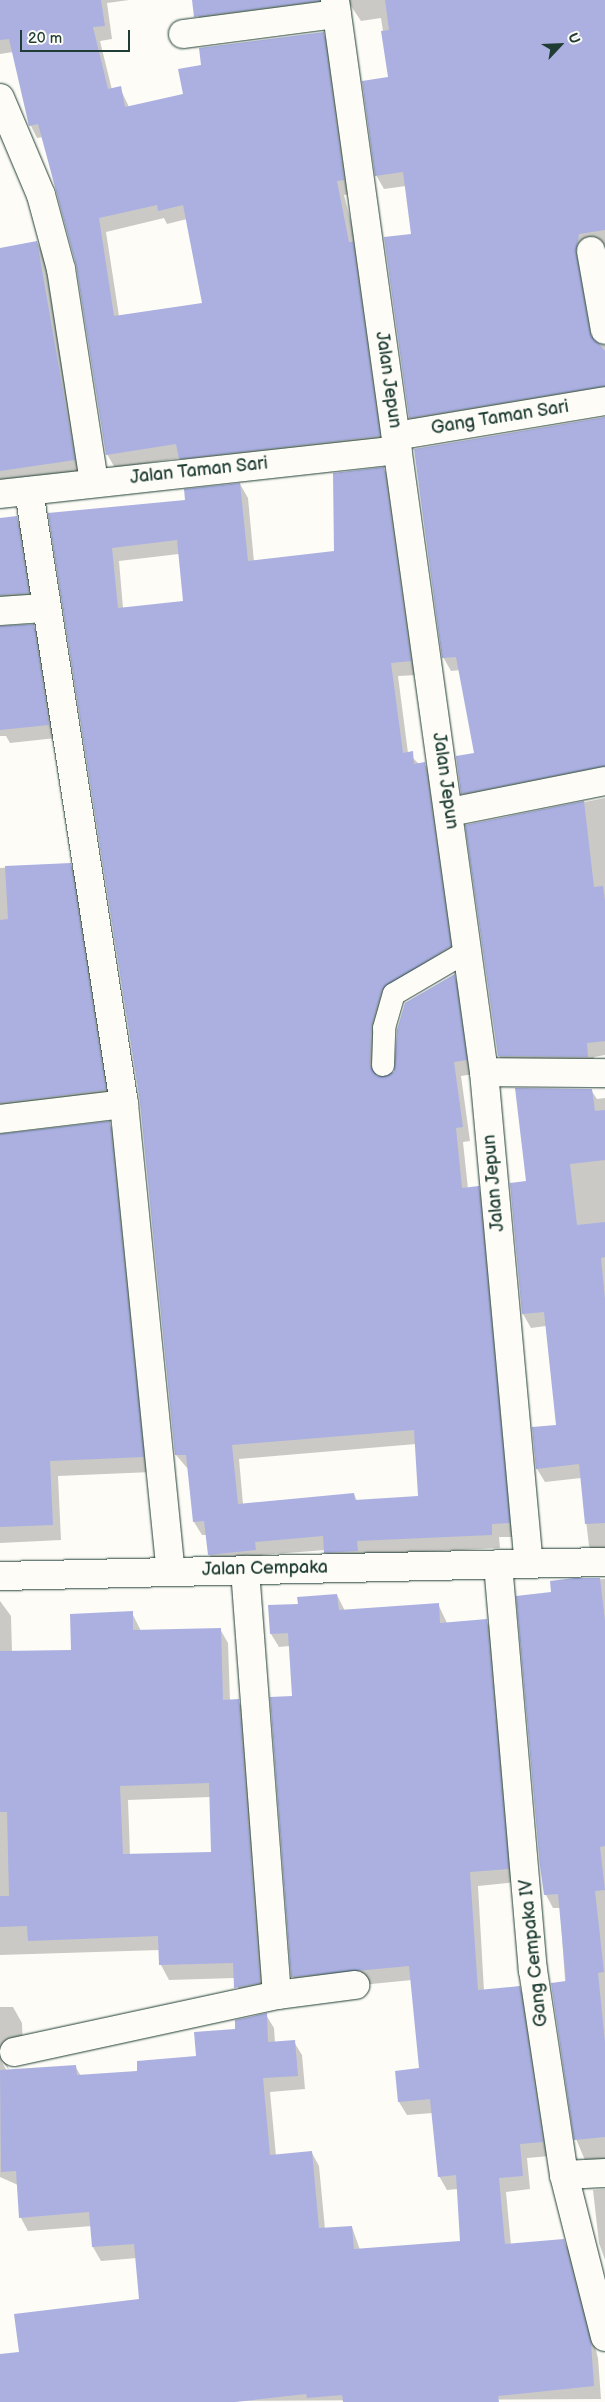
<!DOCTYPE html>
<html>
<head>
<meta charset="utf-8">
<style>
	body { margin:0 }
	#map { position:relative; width:605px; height:2402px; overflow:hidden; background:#fdfcf7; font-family:"Balsamiq Sans",sans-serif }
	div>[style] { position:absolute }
	.shadow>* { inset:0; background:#0003 }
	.building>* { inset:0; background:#abb0e1 }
	.roads { filter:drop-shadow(0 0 1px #1f3d34) drop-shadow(0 0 1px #1f3d34) }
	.lane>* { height:22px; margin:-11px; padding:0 11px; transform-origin:11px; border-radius:11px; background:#fdfcf7 }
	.street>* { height:28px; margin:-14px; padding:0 14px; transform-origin:14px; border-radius:14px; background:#fdfcf7 }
	.secondary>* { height:28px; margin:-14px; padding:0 14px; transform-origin:14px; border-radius:14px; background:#fdfcf7 }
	span { translate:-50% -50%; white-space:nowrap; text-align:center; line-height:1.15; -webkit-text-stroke:4.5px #fdfcf7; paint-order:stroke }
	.street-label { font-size:18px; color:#1f3d34 }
	.north { position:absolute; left:535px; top:20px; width:50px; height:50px; -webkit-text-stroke:4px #fdfcf7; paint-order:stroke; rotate:65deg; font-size:14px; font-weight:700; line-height:20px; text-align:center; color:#1f3d34 }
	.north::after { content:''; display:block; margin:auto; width:18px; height:22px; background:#1f3d34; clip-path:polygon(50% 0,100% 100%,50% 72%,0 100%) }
	.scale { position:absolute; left:20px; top:30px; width:110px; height:22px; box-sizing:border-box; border:2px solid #1f3d34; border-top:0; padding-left:6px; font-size:15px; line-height:18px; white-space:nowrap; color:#1f3d34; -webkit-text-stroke:4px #fdfcf7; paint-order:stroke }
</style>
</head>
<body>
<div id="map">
	<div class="shadow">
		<div style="clip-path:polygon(evenodd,0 0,129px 0,107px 3px,112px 39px,100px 41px,112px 90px,120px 88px,129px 107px,185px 94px,203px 66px,323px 33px,331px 46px,351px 194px,344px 195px,360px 257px,387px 450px,188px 472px,180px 458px,115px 468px,107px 454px,78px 266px,43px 137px,37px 138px,30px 124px,13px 52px,0 54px,0 0,164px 218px,167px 224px,187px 219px,204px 304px,119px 316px,106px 232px,164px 218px)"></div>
		<div style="clip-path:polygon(193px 0,336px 0,203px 30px)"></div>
		<div style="clip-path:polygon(347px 0,605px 0,605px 250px,596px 249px,583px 268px,596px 342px,605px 345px,605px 400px,418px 431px,410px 418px,413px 235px,406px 186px,384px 189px,376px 175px,390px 78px,381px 18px,361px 21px)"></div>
		<div style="clip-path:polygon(37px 242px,44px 256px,82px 473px,0 486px,0 249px)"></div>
		<div style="clip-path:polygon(605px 418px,605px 780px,470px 807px,462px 793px,475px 754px,460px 670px,451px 671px,443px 657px)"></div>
		<div style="clip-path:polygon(evenodd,384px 469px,391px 482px,418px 675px,398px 676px,408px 753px,419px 764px,424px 763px,432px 777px,458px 960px,389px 1004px,378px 1042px,377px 1078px,395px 1073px,454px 976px,462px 989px,474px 1074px,461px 1076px,470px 1141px,463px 1142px,468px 1189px,478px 1188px,486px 1201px,517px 1537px,499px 1537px,500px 1548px,364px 1555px,333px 1566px,325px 1550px,262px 1555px,263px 1563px,217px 1568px,209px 1554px,207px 1535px,202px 1535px,194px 1522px,188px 1469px,176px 1455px,141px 1102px,50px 514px,187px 502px,240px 484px,248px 498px,254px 562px,336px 552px,384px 469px,179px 554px,185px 602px,123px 608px,119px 561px,179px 554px,384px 469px,416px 1444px,420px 1498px,357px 1501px,354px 1494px,243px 1504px,239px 1459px,416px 1444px)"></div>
		<div style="clip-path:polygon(16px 518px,24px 531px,36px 607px,0 611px,0 519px)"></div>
		<div style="clip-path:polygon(0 626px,33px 626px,41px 639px,56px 738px,10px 743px,6px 736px,0 736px)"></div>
		<div style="clip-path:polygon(605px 798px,605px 1055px,594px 1057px,595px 1070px,507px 1069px,499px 1056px,467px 826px)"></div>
		<div style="clip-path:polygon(70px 864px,78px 877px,113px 1103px,0 1114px,0 868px)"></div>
		<div style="clip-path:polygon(591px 1090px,597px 1099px,605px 1098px,605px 1561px,597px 1560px,589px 1546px,581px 1478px,545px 1482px,537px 1469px,557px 1426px,546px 1326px,531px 1328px,523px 1314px,511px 1184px,527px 1182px)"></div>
		<div style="clip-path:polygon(109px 1123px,118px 1138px,152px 1472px,58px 1476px,61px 1540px,0 1543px,0 1134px)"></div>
		<div style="clip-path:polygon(605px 1579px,605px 2172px,590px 2172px,576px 2139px,560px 1908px,553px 1908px,546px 1895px,552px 1582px)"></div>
		<div style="clip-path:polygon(337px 1595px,345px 1611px,438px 1604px,447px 1623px,486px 1621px,494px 1634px,516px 1882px,478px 1886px,484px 1991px,519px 1987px,527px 2001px,550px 2156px,527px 2158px,530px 2189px,506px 2192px,511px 2245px,563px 2240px,571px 2254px,598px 2358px,601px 2399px,0 2402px,0 2355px,20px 2353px,140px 2300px,137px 2258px,101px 2261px,93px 2247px,92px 2226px,28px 2231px,21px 2218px,18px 2185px,0 2177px,0 2059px,7px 2071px,75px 2066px,81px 2076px,139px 2072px,197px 2057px,266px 2015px,274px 2028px,275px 2043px,294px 2042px,302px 2055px,305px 2089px,270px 2092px,276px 2156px,312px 2153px,319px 2166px,325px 2229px,352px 2227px,360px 2250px,462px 2242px,458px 2189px,447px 2190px,439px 2176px,433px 2113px,407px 2115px,399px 2102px,421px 2070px,412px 1980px,300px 1991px,293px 1977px,272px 1698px,293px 1697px,290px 1646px,279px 1647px,271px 1634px,299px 1605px)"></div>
		<div style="clip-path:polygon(evenodd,0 1601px,11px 1616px,12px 1652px,73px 1651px,132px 1613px,141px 1631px,220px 1629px,228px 1643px,230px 1701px,238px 1701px,247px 1715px,268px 1997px,243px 2002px,235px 1978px,169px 1980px,161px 1965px,160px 1950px,0 1955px,0 1601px,210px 1797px,212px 1853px,130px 1855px,128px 1800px,210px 1797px)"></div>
		<div style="clip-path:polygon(0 2007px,13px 2007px,22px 2023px,23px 2052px,7px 2064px,9px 2070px,0 2059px)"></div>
		<div style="clip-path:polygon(605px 2189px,605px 2260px,599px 2243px,593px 2190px)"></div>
	</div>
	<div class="building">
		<div style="clip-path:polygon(evenodd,0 0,101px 0,105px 26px,93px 27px,108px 89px,121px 86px,125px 107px,183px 94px,178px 69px,201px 65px,199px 48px,324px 32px,344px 180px,337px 181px,349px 242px,353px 242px,380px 436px,179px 459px,176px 444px,106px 455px,76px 265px,38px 124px,29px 126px,9px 39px,0 40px,0 0,157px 205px,158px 211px,183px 205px,202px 303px,114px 316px,99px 218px,157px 205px)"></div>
		<div style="clip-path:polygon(192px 0,319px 0,319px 1px,194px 17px)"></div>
		<div style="clip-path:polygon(385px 0,605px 0,605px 230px,579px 234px,576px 253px,590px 333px,605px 351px,605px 386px,409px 418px,384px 237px,411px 234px,403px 172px,375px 176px,362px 81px,388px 77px,381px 31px,389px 30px)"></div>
		<div style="clip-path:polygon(37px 241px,75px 460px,0 471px,0 248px)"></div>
		<div style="clip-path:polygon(605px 417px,605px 766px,461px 794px,456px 756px,474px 753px,456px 657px,442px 658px,414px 449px)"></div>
		<div style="clip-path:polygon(evenodd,384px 467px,411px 661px,391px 663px,403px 753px,413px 751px,414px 764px,425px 762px,451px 946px,382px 990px,371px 1027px,370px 1065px,377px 1076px,394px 1072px,397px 1030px,405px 1003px,455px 974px,467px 1060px,454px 1062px,463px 1127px,456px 1128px,462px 1188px,479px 1186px,510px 1523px,492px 1524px,492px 1535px,357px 1541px,358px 1551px,324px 1553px,323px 1536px,255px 1542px,256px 1550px,208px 1555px,204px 1521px,193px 1522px,186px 1455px,175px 1455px,140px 1102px,48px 513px,185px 500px,184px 489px,240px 483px,248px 561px,334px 551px,333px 473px,384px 467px,177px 540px,183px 601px,118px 608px,112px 548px,177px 540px,384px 467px,414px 1430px,418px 1496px,355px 1500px,354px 1493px,238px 1504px,232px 1445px,414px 1430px)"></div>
		<div style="clip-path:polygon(17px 516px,29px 593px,0 595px,0 518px)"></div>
		<div style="clip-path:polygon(34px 624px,49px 725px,0 730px,0 626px)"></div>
		<div style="clip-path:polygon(584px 801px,594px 887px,603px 886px,605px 901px,605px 1041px,587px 1043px,588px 1057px,498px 1056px,465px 825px)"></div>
		<div style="clip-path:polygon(71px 863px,106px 1090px,0 1103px,0 920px,8px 919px,5px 866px)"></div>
		<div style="clip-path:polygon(515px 1088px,592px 1089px,595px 1111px,605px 1110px,605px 1160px,570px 1164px,577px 1225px,605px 1222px,605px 1257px,601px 1258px,605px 1299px,605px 1523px,585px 1524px,579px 1464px,536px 1469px,532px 1427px,556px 1425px,544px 1312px,522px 1314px,510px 1183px,526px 1181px)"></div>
		<div style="clip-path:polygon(110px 1121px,144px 1457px,50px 1461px,53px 1525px,0 1527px,0 1134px)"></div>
		<div style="clip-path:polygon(574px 1578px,600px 1578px,605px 1621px,605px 1846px,600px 1847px,605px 1890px,595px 1891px,604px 1972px,598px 1973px,605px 2042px,605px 2137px,574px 2140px,551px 1983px,566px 1981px,558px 1894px,544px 1895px,540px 1866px,516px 1596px,551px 1592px,550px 1581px)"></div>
		<div style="clip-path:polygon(337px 1594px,339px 1610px,439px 1603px,440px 1623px,487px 1619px,509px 1869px,470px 1872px,478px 1990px,520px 1986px,543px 2142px,520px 2144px,523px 2176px,499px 2178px,505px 2244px,564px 2239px,591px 2343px,594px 2386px,498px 2396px,499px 2402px,343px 2402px,342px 2395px,307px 2398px,306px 2394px,235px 2402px,0 2402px,0 2354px,19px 2352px,14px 2314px,139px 2299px,134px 2244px,92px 2247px,89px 2212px,19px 2218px,16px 2171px,1px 2172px,0 2070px,76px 2065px,77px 2075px,137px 2071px,137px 2061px,196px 2056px,194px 2032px,235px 2029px,235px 2020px,267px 2013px,268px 2042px,295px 2040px,298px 2076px,263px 2078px,270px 2155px,312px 2151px,319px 2228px,352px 2226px,354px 2249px,460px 2241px,456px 2175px,438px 2177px,430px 2099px,398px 2102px,395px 2071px,419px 2068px,409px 1966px,291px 1977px,270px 1697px,292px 1696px,288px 1633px,270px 1634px,268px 1605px,298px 1604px,297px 1597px)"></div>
		<div style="clip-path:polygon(evenodd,133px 1611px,133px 1630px,221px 1628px,223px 1700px,239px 1699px,260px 1983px,234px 1988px,233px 1963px,159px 1965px,158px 1936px,28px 1941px,27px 1926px,0 1927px,0 1896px,9px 1896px,7px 1812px,0 1812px,0 1651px,71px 1650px,70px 1614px,133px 1611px,209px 1783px,211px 1852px,123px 1854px,120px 1786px,209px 1783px)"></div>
	</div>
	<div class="roads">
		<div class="lane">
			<div style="left:383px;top:1065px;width:37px;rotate:-88deg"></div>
			<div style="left:384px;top:1028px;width:35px;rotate:-74deg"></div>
			<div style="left:394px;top:994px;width:83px;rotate:-30.3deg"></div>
		</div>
		<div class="street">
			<div style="left:335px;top:0;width:1082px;rotate:82.09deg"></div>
			<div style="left:484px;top:1072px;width:494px;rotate:84.8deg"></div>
			<div style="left:183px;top:34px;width:155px;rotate:-7.4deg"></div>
			<div style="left:0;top:98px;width:105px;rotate:67.1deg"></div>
			<div style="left:41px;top:195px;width:77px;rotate:74.9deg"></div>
			<div style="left:61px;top:269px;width:216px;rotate:81.2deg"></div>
			<div style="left:591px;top:251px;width:80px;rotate:80deg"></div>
			<div style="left:396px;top:436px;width:212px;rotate:-9.5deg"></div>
			<div style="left:29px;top:491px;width:620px;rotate:81.19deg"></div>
			<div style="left:124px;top:1104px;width:469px;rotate:84.3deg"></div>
			<div style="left:0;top:494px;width:400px;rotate:-6.3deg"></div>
			<div style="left:0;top:611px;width:45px;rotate:-3.8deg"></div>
			<div style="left:450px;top:812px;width:158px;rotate:-11.3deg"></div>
			<div style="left:484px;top:1072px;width:121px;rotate:0.5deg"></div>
			<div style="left:0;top:1119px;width:125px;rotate:-6.9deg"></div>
			<div style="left:498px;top:1564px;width:408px;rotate:85.1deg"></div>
			<div style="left:533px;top:1970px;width:207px;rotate:81.4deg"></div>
			<div style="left:564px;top:2175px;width:167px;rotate:75.8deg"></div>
			<div style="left:245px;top:1570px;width:426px;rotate:85.7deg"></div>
			<div style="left:14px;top:2052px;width:269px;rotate:-12.2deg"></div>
			<div style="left:277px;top:1995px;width:79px;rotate:-7.3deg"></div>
			<div style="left:564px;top:2175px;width:41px;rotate:-2.8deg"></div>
		</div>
		<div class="secondary">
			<div style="left:0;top:1576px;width:605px;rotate:-1.33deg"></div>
		</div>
	</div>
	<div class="street-label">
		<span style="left:388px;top:380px;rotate:82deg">Jalan Jepun</span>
		<span style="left:500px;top:418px;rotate:-9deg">Gang Taman Sari</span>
		<span style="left:199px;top:471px;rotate:-6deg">Jalan Taman Sari</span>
		<span style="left:445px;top:781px;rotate:82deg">Jalan Jepun</span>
		<span style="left:494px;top:1183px;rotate:-95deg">Jalan Jepun</span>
		<span style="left:265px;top:1569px;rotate:-1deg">Jalan Cempaka</span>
		<span style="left:534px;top:1953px;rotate:-96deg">Gang Cempaka IV</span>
	</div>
	<div class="north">U</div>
	<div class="scale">20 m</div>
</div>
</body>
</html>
